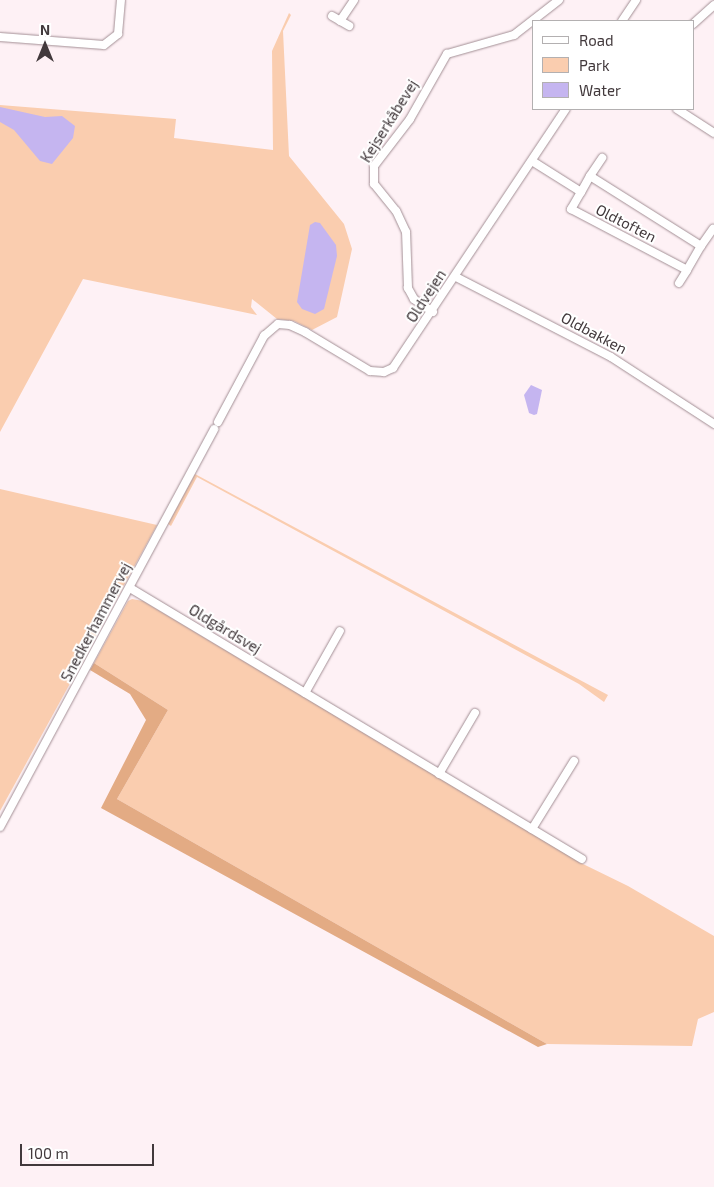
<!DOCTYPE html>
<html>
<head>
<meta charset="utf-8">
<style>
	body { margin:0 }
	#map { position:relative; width:714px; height:1187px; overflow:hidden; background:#fef1f5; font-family:"Exo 2",sans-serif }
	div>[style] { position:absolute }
	.green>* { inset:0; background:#facdaf }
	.forest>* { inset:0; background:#e3ab84 }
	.water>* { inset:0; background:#c5b5f0 }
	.roads { filter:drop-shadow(0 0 1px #a38f95) drop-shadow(0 0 1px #a38f95) }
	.minor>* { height:8px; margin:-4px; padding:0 4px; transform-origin:4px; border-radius:4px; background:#fff }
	span { translate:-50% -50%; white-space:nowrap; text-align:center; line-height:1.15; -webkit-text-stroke:4px #fff; paint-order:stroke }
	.street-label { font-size:15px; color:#42393c }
	.legend { position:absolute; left:532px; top:20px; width:162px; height:90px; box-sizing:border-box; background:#fff; border:1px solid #b3b0b1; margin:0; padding:6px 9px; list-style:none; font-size:15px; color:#42393c }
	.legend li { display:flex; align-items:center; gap:10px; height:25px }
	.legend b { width:25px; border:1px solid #b3b0b1 }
	.north { position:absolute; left:20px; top:20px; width:50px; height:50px; -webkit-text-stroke:4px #fff; paint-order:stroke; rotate:0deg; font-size:14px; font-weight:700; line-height:20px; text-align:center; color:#42393c }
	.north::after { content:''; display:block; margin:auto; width:18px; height:22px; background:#42393c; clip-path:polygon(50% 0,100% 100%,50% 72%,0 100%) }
	.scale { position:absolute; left:20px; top:1144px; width:134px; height:22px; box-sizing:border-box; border:2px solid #42393c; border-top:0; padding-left:6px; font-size:15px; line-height:18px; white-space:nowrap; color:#42393c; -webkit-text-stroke:4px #fff; paint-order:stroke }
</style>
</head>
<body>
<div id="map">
	<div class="green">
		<div style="clip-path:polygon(289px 13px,291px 15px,283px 31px,289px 156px,344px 224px,352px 249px,337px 317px,312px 330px,294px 321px,277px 319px,252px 299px,251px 307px,257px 315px,83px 279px,0 432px,0 105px,176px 119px,174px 138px,273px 150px,272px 51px)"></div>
		<div style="clip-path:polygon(195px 474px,608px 695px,604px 702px,579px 684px,197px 477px,171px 526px,168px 524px)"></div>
		<div style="clip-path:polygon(0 489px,157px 525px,0 811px)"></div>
		<div style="clip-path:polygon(132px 599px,143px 601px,583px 864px,628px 886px,714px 936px,714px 1012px,698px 1019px,692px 1046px,547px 1044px,117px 799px,168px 710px,94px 663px,128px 601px)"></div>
	</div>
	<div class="forest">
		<div style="clip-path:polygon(94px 663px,168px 710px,117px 799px,547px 1044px,538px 1047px,101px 808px,146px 720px,130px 694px,90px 670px)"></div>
	</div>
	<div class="water">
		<div style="clip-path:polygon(0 107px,45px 117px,62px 116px,75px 126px,73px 138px,52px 164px,40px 161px,14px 130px,0 122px)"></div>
		<div style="clip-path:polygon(315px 222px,320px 223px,336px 245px,337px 256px,324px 309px,315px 314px,302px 309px,297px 302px,310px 225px)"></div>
		<div style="clip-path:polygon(531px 385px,542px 390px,537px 414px,534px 415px,529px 413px,524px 395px)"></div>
	</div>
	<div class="roads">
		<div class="minor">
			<div style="left:332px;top:16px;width:20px;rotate:30deg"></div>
			<div style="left:340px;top:21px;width:25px;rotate:-56deg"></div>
			<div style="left:622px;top:21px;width:25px;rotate:-56deg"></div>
			<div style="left:693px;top:24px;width:28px;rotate:-42deg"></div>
			<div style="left:0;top:37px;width:104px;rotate:4.4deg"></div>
			<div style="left:104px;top:45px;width:18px;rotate:-38deg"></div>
			<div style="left:118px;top:34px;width:34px;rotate:-85deg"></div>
			<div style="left:677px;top:109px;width:44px;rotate:33deg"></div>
			<div style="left:532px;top:161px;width:58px;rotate:32.3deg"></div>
			<div style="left:581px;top:192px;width:20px;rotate:120deg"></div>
			<div style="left:571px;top:209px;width:131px;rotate:27.7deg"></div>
			<div style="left:687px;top:270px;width:28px;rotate:-60deg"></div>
			<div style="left:701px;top:246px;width:131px;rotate:-147.8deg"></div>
			<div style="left:590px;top:176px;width:18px;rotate:119deg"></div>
			<div style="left:590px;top:176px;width:22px;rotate:-56deg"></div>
			<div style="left:701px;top:246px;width:21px;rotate:-55deg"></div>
			<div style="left:456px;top:277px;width:174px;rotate:27.3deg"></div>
			<div style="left:611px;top:357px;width:123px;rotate:33deg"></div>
			<div style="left:679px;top:283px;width:15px;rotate:-58deg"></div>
			<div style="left:433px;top:312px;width:23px;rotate:-146deg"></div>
			<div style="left:414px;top:299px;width:13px;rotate:-119deg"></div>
			<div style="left:408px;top:288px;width:56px;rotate:-92deg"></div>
			<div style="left:406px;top:232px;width:23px;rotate:-115deg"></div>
			<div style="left:396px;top:211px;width:35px;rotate:-129deg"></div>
			<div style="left:374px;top:184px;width:18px;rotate:-90deg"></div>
			<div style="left:374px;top:166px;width:59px;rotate:-52.5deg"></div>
			<div style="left:410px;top:119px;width:75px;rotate:-60.4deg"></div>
			<div style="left:447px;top:54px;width:70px;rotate:-15.8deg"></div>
			<div style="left:514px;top:35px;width:57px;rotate:-37.9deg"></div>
			<div style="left:218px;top:422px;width:98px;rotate:-61.9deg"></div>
			<div style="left:264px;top:336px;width:18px;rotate:-41deg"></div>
			<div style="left:278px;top:324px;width:12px;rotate:5deg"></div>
			<div style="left:290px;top:325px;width:17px;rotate:25deg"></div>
			<div style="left:305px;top:332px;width:76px;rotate:31deg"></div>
			<div style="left:370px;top:371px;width:14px;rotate:4deg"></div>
			<div style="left:384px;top:372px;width:10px;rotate:-24deg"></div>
			<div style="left:393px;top:368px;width:311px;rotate:-56.3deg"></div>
			<div style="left:130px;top:588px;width:527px;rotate:30.95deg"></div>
			<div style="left:305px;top:693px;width:71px;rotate:-60.6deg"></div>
			<div style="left:439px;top:774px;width:71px;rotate:-59.5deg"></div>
			<div style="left:0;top:827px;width:452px;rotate:-61.7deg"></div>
			<div style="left:532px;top:829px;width:80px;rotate:-58.3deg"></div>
		</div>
	</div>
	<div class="street-label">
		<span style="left:389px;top:121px;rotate:-58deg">Kejserkåbevej</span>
		<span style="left:626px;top:223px;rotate:27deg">Oldtoften</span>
		<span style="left:426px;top:296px;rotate:-57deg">Oldvejen</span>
		<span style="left:594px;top:333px;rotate:28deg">Oldbakken</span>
		<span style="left:96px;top:622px;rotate:-62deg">Snedkerhammervej</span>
		<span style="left:225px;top:629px;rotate:31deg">Oldgårdsvej</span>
	</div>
	<ul class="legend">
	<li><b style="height:6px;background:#fff"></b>Road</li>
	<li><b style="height:14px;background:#facdaf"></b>Park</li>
	<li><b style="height:14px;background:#c5b5f0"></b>Water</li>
	</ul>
	<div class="north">N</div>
	<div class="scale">100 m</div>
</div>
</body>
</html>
